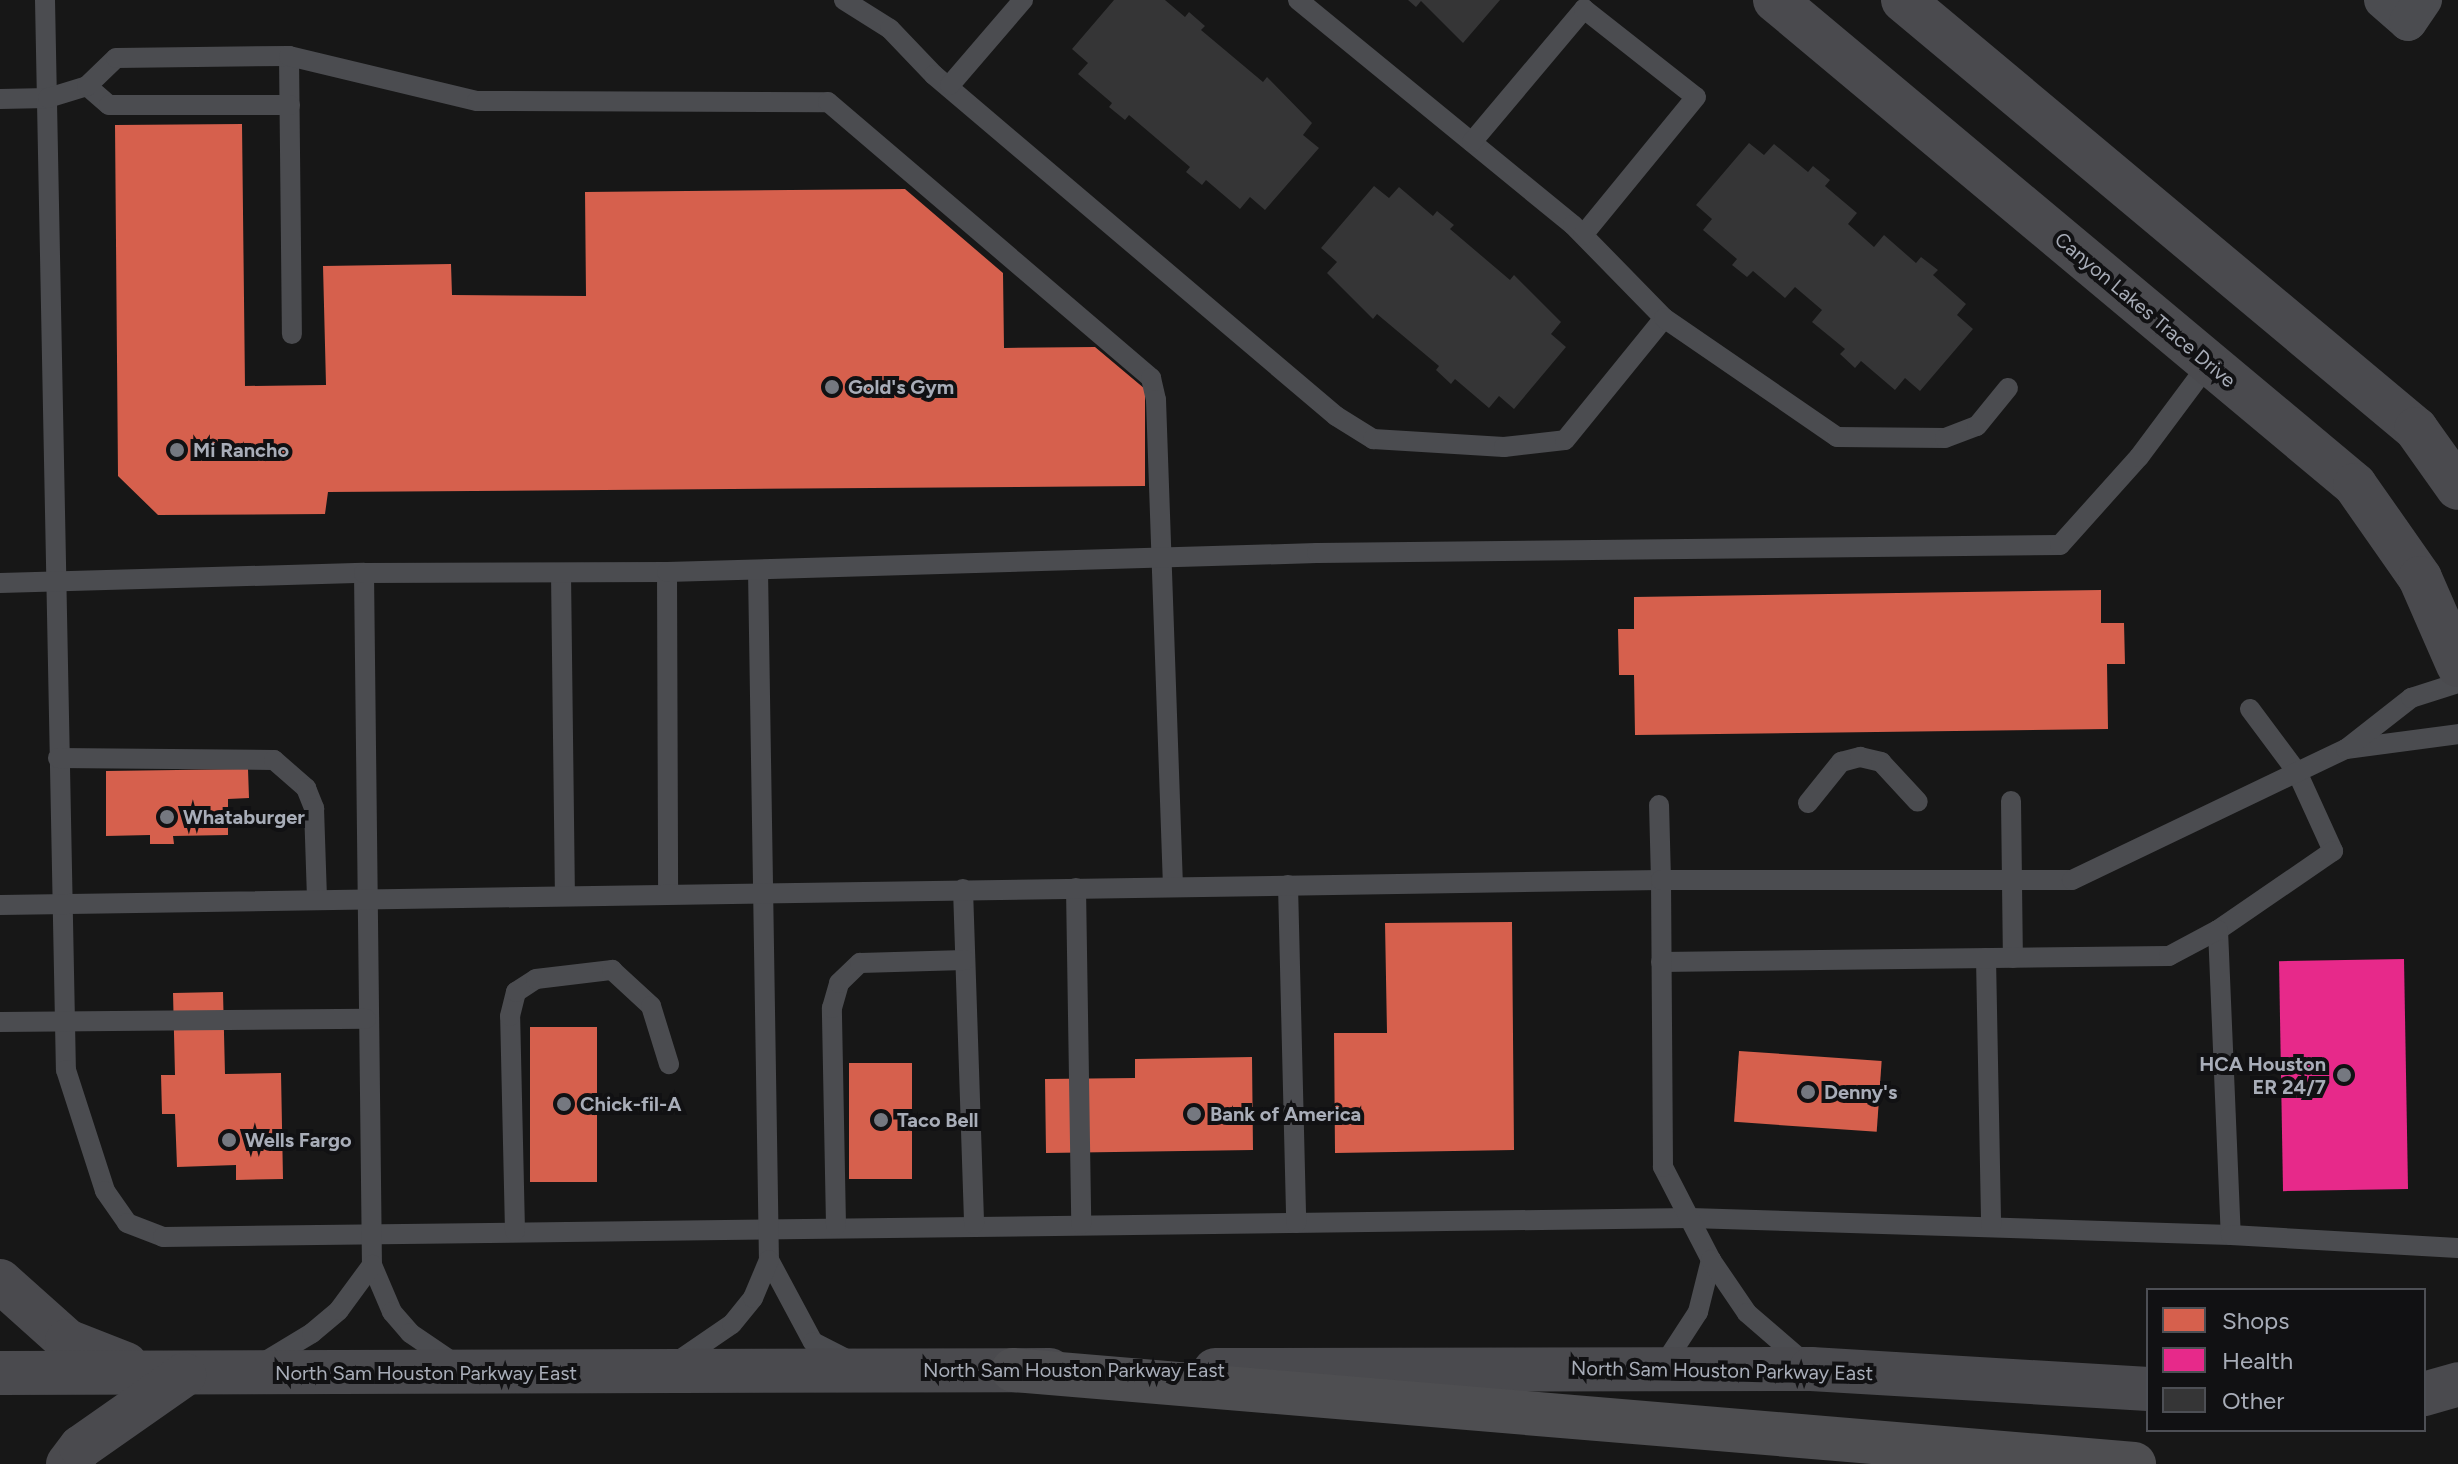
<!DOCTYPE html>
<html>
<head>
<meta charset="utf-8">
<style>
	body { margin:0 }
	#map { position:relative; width:2458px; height:1464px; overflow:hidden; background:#171717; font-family:Figtree,sans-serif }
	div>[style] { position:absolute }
	.shops>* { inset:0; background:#d6604d; transform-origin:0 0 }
	.health>* { inset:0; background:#e7298a; transform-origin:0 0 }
	.building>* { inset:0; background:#353536 }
	.lane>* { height:20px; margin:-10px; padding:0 10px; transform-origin:10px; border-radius:10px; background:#4b4c50 }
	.street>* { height:38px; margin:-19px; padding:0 19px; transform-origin:19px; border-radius:19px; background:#4b4c50 }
	.secondary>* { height:44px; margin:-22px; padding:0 22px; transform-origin:22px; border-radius:22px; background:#4a4a4e }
	.highway>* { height:44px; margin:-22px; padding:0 22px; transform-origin:22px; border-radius:22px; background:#4e4e51 }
	.dots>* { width:22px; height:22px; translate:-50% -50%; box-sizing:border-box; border:4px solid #111113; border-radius:50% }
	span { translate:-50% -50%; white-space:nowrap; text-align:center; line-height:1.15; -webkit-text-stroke:8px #111113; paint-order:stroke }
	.street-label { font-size:20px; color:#a8adb8 }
	.poi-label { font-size:20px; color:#a8adb8; font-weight:700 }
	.left { translate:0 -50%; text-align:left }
	.right { translate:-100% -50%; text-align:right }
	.legend { position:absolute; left:2146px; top:1288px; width:280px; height:144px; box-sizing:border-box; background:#111113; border:2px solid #4d4f55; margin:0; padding:10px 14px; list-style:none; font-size:24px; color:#a8adb8 }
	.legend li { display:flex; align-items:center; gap:16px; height:40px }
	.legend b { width:40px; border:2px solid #4d4f55 }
</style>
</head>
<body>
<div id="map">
	<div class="shops">
		<div style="clip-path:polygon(242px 124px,245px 386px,326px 385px,323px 266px,451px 264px,452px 295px,586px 296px,585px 192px,905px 189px,1003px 273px,1004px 348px,1095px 347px,1145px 389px,1145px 486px,328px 492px,325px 514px,158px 515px,118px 476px,115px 125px)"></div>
		<div style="clip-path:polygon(2101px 590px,2101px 623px,2124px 623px,2125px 664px,2107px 664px,2108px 729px,1635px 735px,1634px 675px,1619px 675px,1618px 629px,1634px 629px,1634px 597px)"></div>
		<div style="clip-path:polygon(248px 769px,249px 798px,228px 799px,228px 835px,173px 836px,174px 844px,150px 844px,150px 835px,106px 836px,106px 771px)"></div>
		<div style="clip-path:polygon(1512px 922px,1514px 1150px,1335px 1153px,1334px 1033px,1387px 1033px,1385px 923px)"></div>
		<div style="clip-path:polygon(223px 992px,225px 1074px,281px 1073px,283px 1179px,236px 1180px,236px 1165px,177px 1167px,175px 1114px,162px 1114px,161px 1075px,175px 1075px,173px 993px)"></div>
		<div style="left:530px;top:1027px;width:67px;height:155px"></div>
		<div style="left:1739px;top:1051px;width:143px;height:71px;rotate:4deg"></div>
		<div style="clip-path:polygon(1252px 1057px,1253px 1150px,1046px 1153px,1045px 1079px,1135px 1078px,1135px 1059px)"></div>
		<div style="left:849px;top:1063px;width:63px;height:116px"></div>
	</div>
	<div class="health">
		<div style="left:2404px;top:959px;width:230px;height:125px;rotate:89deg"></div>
	</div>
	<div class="building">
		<div style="clip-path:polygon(1114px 0,1165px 0,1185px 17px,1189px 12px,1205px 26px,1201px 30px,1263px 82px,1267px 77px,1312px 123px,1303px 135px,1319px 148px,1265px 210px,1250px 197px,1240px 209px,1206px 180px,1202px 185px,1186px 172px,1190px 167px,1129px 115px,1125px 120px,1109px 107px,1112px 103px,1078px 74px,1088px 63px,1072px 49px)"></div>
		<div style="clip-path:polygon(1408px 0,1500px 0,1463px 43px,1421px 1px,1416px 7px)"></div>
		<div style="clip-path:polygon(1749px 143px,1764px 155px,1774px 144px,1808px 172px,1813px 166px,1830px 180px,1825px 186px,1857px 213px,1848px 224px,1874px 247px,1884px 235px,1916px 263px,1921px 257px,1938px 270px,1933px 275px,1966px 304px,1957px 315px,1973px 329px,1920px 391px,1905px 378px,1895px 390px,1861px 361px,1855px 368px,1840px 354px,1845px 349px,1812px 322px,1822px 310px,1795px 287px,1785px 298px,1753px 271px,1747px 277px,1732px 265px,1737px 259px,1703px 230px,1712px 219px,1696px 205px)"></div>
		<div style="clip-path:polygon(1374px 186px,1389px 198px,1399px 187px,1433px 216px,1437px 211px,1454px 225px,1450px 229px,1510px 280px,1514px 275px,1561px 322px,1551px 334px,1566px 347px,1514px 409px,1499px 396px,1489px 408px,1455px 379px,1451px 384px,1436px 370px,1439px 366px,1377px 314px,1373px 319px,1327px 273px,1337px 262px,1321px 248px)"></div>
	</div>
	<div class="lane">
		<div style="left:45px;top:0;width:1070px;rotate:88.88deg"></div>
		<div style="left:66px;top:1070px;width:127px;rotate:72.1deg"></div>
		<div style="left:105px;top:1191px;width:39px;rotate:55deg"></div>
		<div style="left:127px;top:1223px;width:39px;rotate:21deg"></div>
		<div style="left:163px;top:1237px;width:1527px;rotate:-0.71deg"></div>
		<div style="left:1690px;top:1218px;width:541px;rotate:1.8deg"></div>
		<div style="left:844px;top:0;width:54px;rotate:32.2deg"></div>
		<div style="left:890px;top:29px;width:64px;rotate:46.3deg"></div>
		<div style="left:934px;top:75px;width:527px;rotate:40.31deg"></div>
		<div style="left:1336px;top:416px;width:44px;rotate:31.9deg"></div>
		<div style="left:1373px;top:439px;width:131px;rotate:3.5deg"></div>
		<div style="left:1504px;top:447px;width:61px;rotate:-6.5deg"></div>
		<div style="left:1565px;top:440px;width:157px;rotate:-50.9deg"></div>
		<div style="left:1298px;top:0;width:355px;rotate:39.3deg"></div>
		<div style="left:1573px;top:225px;width:130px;rotate:45.6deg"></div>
		<div style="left:1664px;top:318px;width:210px;rotate:34.5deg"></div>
		<div style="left:1837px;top:437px;width:108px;rotate:0.5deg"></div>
		<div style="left:1945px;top:438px;width:34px;rotate:-21deg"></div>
		<div style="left:1977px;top:426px;width:49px;rotate:-50.8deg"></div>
		<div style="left:289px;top:56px;width:278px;rotate:89.4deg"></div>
		<div style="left:950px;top:85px;width:112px;rotate:-49.3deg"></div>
		<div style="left:87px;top:86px;width:29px;rotate:41deg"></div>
		<div style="left:109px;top:105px;width:181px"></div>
		<div style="left:0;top:99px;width:48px;rotate:-1.2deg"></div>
		<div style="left:48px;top:98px;width:41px;rotate:-17.1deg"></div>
		<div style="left:87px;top:86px;width:40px;rotate:-44deg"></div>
		<div style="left:116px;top:58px;width:173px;rotate:-0.7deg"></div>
		<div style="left:289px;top:56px;width:193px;rotate:13.5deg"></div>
		<div style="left:477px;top:101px;width:351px;rotate:0.2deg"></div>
		<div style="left:828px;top:102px;width:425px;rotate:40.5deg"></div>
		<div style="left:1151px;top:378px;width:23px;rotate:77deg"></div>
		<div style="left:1156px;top:400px;width:487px;rotate:88deg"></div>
		<div style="left:1472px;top:142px;width:174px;rotate:-49.9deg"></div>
		<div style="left:1584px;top:9px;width:142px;rotate:38.2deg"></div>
		<div style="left:1696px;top:97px;width:178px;rotate:129.3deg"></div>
		<div style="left:758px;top:570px;width:690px;rotate:89.09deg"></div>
		<div style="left:769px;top:1260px;width:93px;rotate:61.8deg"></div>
		<div style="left:813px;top:1342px;width:39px;rotate:27deg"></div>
		<div style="left:667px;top:572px;width:322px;rotate:89.8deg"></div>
		<div style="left:364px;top:573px;width:692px;rotate:89.34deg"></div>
		<div style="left:372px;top:1265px;width:51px;rotate:66.9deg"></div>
		<div style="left:392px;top:1312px;width:28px;rotate:49deg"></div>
		<div style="left:410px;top:1333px;width:53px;rotate:34.3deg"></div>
		<div style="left:561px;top:573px;width:322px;rotate:89.3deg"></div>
		<div style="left:0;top:583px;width:364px;rotate:-1.6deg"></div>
		<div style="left:364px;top:573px;width:303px;rotate:-0.2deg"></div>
		<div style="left:667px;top:572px;width:650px;rotate:-1.67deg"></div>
		<div style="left:1317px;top:553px;width:743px;rotate:-0.62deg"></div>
		<div style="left:2060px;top:545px;width:118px;rotate:-48.1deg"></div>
		<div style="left:2139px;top:457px;width:117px;rotate:-53.3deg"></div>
		<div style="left:2250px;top:709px;width:79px;rotate:53.3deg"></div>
		<div style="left:2297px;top:772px;width:87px;rotate:65.5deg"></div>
		<div style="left:2333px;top:851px;width:140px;rotate:145.5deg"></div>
		<div style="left:2218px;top:930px;width:305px;rotate:87.6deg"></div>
		<div style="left:2231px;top:1235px;width:227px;rotate:3.3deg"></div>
		<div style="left:2346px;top:749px;width:113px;rotate:-7.6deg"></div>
		<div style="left:58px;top:758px;width:216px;rotate:0.5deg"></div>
		<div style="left:274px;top:760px;width:43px;rotate:41.2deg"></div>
		<div style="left:306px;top:788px;width:22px;rotate:68deg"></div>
		<div style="left:314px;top:808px;width:91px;rotate:88.1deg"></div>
		<div style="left:2011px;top:801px;width:157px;rotate:89.3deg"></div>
		<div style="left:1808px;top:803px;width:53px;rotate:-51.2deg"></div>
		<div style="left:1841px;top:762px;width:20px;rotate:-15deg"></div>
		<div style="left:1860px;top:757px;width:22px;rotate:13deg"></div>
		<div style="left:1881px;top:762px;width:54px;rotate:47.2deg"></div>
		<div style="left:1288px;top:885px;width:338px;rotate:88.6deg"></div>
		<div style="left:1076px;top:888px;width:336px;rotate:89.1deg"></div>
		<div style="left:963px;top:889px;width:335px;rotate:88.1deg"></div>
		<div style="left:0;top:905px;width:1661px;rotate:-0.86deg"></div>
		<div style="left:1661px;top:880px;width:75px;rotate:-91.5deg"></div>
		<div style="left:1986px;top:958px;width:267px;rotate:88.9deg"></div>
		<div style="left:1661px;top:962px;width:508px;rotate:-0.68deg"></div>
		<div style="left:2169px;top:956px;width:55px;rotate:-28deg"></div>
		<div style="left:0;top:1022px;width:366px;rotate:-0.5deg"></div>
		<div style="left:836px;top:1225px;width:217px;rotate:-91.1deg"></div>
		<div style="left:832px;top:1008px;width:26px;rotate:-74deg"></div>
		<div style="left:839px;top:983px;width:29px;rotate:-44deg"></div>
		<div style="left:860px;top:963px;width:105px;rotate:-1.6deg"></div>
		<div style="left:515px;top:1231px;width:215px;rotate:-91.3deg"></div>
		<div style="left:510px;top:1016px;width:25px;rotate:-76deg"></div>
		<div style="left:516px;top:992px;width:24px;rotate:-33deg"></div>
		<div style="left:536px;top:979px;width:77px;rotate:-6.8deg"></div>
		<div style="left:612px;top:970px;width:53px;rotate:42.7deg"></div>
		<div style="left:651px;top:1006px;width:61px;rotate:72.8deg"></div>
		<div style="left:1711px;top:1260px;width:105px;rotate:-117.3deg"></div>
		<div style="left:1663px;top:1167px;width:287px;rotate:-90.4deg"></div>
		<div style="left:1661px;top:880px;width:411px"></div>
		<div style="left:2072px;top:880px;width:304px;rotate:-25.6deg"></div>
		<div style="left:2346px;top:749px;width:83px;rotate:-38.1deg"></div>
		<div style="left:2411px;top:698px;width:49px;rotate:-17.7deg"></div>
		<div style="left:264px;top:1362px;width:56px;rotate:-31.1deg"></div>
		<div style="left:312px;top:1333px;width:35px;rotate:-40deg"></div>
		<div style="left:339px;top:1310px;width:56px;rotate:-53.7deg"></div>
		<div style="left:675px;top:1363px;width:69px;rotate:-34.4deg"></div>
		<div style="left:732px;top:1324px;width:33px;rotate:-51deg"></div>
		<div style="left:753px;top:1298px;width:41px;rotate:-67.2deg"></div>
		<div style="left:1661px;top:1369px;width:68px;rotate:-57deg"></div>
		<div style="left:1698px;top:1312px;width:54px;rotate:-76deg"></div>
		<div style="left:1711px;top:1260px;width:64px;rotate:55.8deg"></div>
		<div style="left:1747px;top:1313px;width:77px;rotate:40.8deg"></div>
	</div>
	<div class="street">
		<div style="left:2383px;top:0;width:33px;rotate:41deg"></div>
		<div style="left:2408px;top:22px;width:27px;rotate:-56deg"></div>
	</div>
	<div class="secondary">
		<div style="left:1775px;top:0;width:756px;rotate:39.9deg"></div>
		<div style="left:2355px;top:485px;width:113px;rotate:55deg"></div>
		<div style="left:2420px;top:578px;width:95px;rotate:66.4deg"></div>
		<div style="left:1903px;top:0;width:669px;rotate:39.9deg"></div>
		<div style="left:2416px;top:429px;width:72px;rotate:54.6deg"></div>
		<div style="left:0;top:1281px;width:90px;rotate:41.8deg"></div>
		<div style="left:67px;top:1341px;width:63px;rotate:21.3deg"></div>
		<div style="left:1215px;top:1370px;width:596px;rotate:-0.1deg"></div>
		<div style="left:1811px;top:1369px;width:338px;rotate:3.4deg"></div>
		<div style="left:0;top:1373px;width:1050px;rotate:-0.16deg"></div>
		<div style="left:2424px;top:1394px;width:35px;rotate:-16deg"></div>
		<div style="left:68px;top:1464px;width:21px;rotate:-53deg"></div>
		<div style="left:81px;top:1447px;width:126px;rotate:-35deg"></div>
	</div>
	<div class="highway">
		<div style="left:1013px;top:1370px;width:1125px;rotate:4.79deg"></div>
	</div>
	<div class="dots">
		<div style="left:832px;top:387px;background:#757880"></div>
		<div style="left:177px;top:450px;background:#757880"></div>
		<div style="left:167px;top:817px;background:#757880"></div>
		<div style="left:2344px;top:1075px;background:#757880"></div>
		<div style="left:1808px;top:1092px;background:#757880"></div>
		<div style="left:564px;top:1104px;background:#757880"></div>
		<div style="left:1194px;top:1114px;background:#757880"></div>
		<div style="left:881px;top:1120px;background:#757880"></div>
		<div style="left:229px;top:1140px;background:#757880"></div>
	</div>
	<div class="street-label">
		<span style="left:2145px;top:310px;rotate:40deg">Canyon Lakes Trace Drive</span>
		<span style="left:1074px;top:1370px">North Sam Houston Parkway East</span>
		<span style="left:1722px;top:1371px;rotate:1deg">North Sam Houston Parkway East</span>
		<span style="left:426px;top:1373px">North Sam Houston Parkway East</span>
	</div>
	<div class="poi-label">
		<span class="left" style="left:848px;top:387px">Gold's Gym</span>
		<span class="left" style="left:193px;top:450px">Mi Rancho</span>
		<span class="left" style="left:183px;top:817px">Whataburger</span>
		<span class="right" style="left:2326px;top:1076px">HCA Houston<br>ER 24/7</span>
		<span class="left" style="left:1824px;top:1092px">Denny's</span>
		<span class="left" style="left:580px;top:1104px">Chick-fil-A</span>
		<span class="left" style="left:1210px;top:1114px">Bank of America</span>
		<span class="left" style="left:897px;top:1120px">Taco Bell</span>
		<span class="left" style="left:245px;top:1140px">Wells Fargo</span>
	</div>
	<ul class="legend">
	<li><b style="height:22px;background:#d6604d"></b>Shops</li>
	<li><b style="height:22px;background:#e7298a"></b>Health</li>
	<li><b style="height:22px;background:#353536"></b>Other</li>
	</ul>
</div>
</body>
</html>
